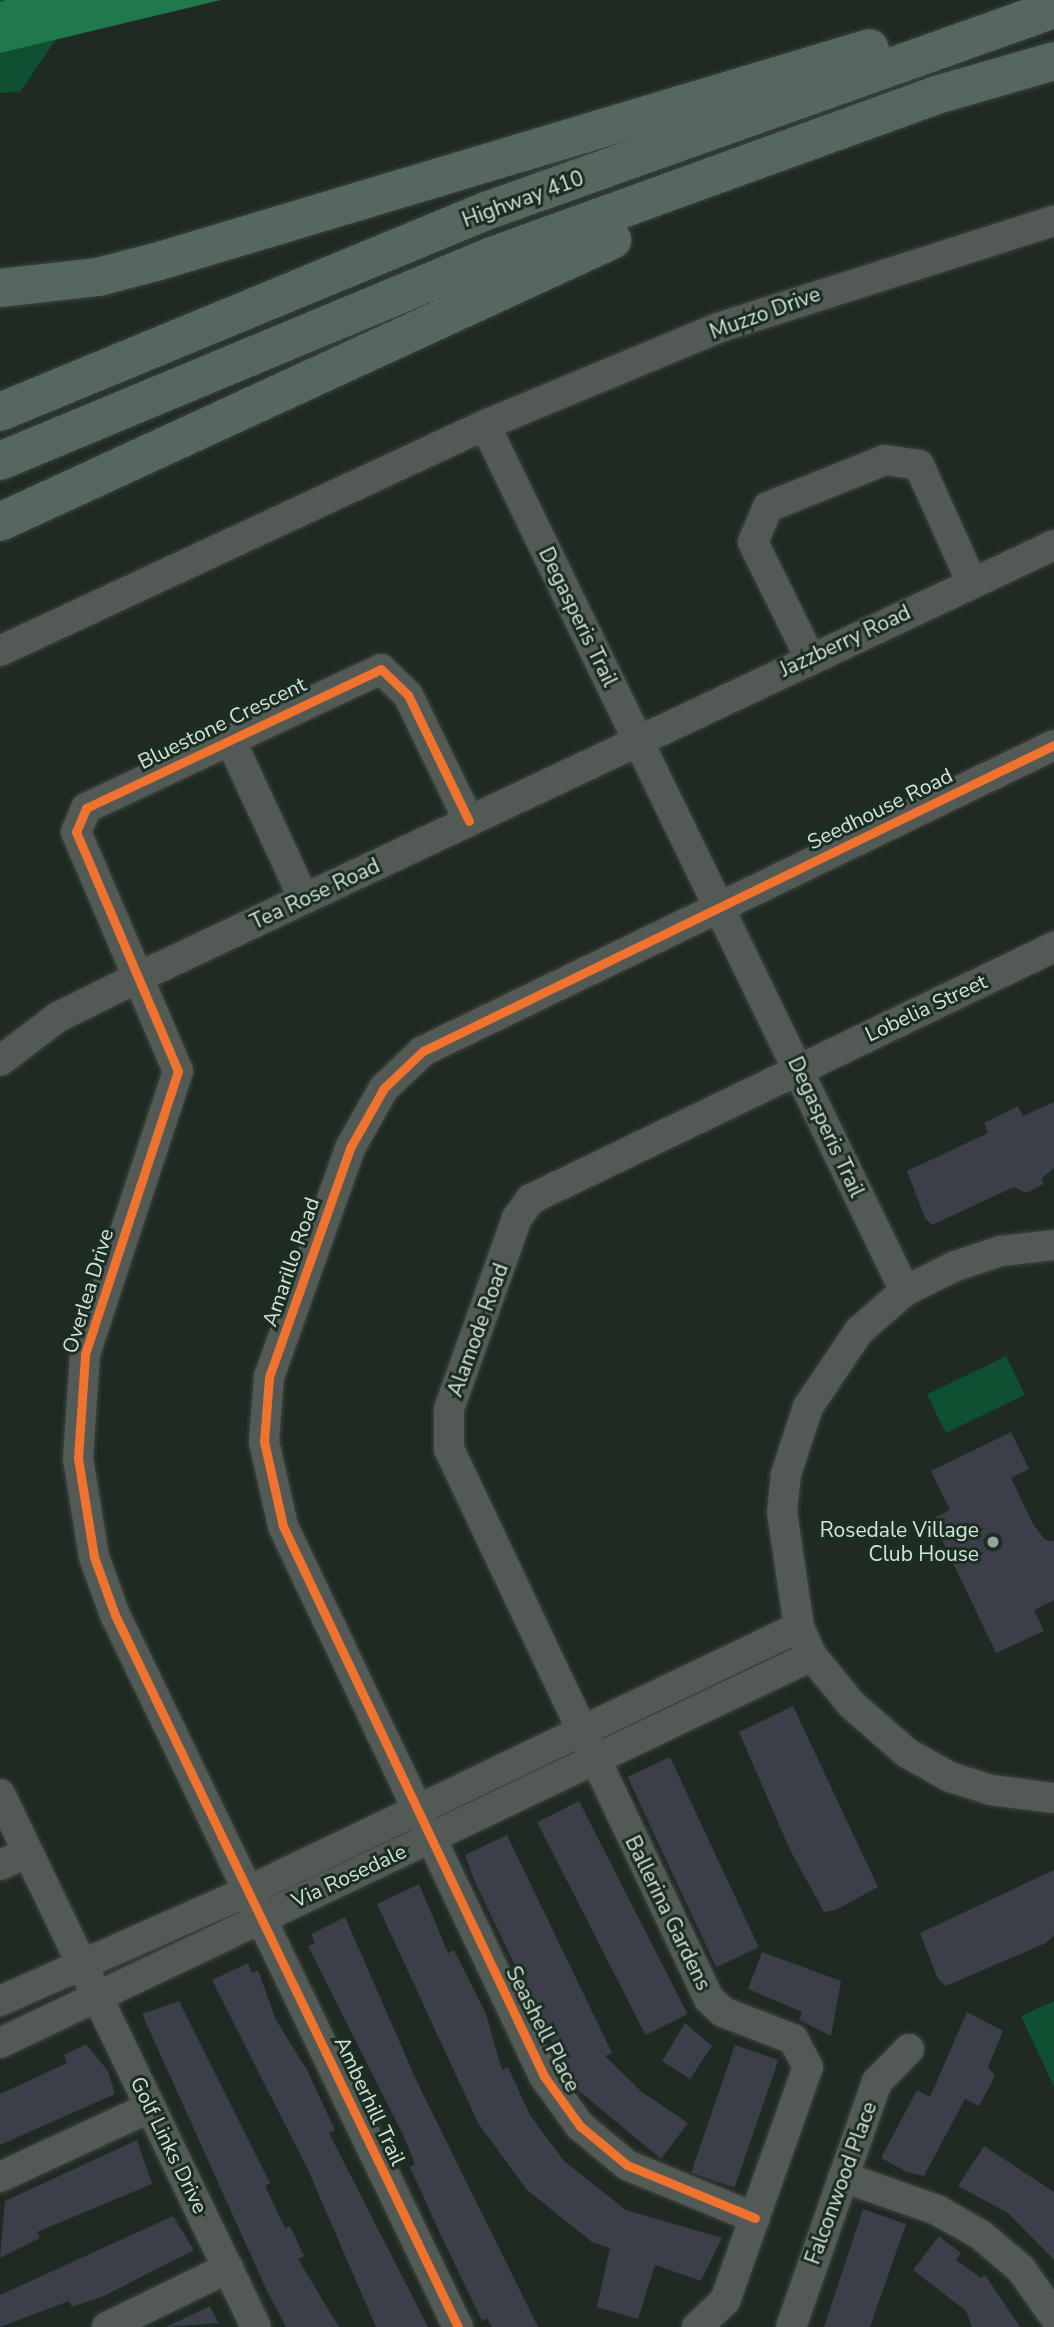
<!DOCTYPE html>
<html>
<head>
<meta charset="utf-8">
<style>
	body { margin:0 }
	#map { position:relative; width:1054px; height:2327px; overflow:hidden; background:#1f2a23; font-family:"Nunito Sans",sans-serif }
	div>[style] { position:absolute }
	.green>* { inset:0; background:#0e5031; transform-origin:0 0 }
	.water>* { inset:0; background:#22784d }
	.building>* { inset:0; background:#3c3e49; transform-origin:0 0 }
	.roads { filter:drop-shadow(0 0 2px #3b443e) drop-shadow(0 0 2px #3b443e) }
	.minor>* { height:30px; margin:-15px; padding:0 15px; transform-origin:15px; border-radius:15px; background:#535a56 }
	.highway>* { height:38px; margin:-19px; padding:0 19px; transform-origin:19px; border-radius:19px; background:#55675e }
	.cycleway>* { height:9px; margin:-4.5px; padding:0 4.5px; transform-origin:4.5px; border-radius:4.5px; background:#ef722f }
	.dots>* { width:19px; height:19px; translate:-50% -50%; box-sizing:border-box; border:4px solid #1b2e22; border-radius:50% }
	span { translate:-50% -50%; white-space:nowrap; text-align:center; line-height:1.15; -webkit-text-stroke:6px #1b2e22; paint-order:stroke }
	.street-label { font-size:21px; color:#d7e2da }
	.poi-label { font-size:21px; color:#d7e2da }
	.right { translate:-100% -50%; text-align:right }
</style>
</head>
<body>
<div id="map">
	<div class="green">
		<div style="clip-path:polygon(0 0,83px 0,20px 92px,0 93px)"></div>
		<div style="left:1006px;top:1356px;width:43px;height:88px;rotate:64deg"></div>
		<div style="clip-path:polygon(1054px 2001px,1054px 2087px,1021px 2016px)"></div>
	</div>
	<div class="water">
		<div style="clip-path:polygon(6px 0,221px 0,0 53px,0 2px)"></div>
	</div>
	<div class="building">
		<div style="clip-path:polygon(1054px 1102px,1054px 1168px,1042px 1178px,1044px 1184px,1026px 1193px,1014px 1187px,932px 1225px,925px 1218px,907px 1171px,988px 1133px,984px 1123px,1018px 1106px,1023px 1116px)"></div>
		<div style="clip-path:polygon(1011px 1432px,1029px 1469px,1011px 1478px,1033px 1524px,1045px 1540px,1054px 1541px,1054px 1600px,1034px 1610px,1044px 1631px,996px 1653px,932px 1519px,950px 1510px,931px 1471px)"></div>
		<div style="clip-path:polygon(793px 1706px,878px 1887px,836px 1910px,824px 1912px,790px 1850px,739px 1732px)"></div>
		<div style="left:670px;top:1757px;width:210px;height:47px;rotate:65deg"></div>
		<div style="left:579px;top:1801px;width:239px;height:47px;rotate:63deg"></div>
		<div style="clip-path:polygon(507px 1835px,612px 2053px,605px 2056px,642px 2092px,688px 2123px,661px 2159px,572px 2085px,474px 1880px,465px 1855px)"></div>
		<div style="clip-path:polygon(1054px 1870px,1054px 1935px,1046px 1943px,946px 1986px,938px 1979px,920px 1933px)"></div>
		<div style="clip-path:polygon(419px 1884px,448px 1953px,454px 1950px,486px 2014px,502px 2070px,508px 2067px,530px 2115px,564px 2161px,626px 2210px,722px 2238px,701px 2281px,655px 2265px,638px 2319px,597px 2307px,610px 2248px,592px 2242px,527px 2190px,478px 2123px,377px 1904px)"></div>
		<div style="clip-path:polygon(345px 1917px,418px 2084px,538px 2327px,492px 2327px,487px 2318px,482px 2321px,437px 2227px,410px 2167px,415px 2164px,403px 2135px,308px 1946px,315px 1943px,311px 1934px)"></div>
		<div style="clip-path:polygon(762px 1952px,841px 1981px,831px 2036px,799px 2020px,802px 2012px,748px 1989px)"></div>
		<div style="clip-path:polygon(248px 1963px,252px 1973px,258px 1970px,276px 2020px,307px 2070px,335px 2130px,329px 2133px,428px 2327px,376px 2327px,308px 2170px,212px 1980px)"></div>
		<div style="clip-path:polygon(179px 2001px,270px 2183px,265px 2186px,285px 2228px,290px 2226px,304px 2256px,298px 2259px,339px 2327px,286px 2327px,268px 2293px,142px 2014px)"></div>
		<div style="clip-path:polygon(967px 2012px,1003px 2031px,988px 2067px,995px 2076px,979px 2106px,965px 2099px,924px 2176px,907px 2172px,881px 2158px,917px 2090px,930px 2097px)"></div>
		<div style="clip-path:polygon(685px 2023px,712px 2046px,690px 2079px,662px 2061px)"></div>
		<div style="clip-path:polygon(86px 2044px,108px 2071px,115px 2094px,0 2145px,0 2094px,67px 2063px,64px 2055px)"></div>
		<div style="left:735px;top:2045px;width:46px;height:135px;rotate:19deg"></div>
		<div style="clip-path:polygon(137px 2140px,152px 2184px,37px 2232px,40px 2238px,0 2258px,5px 2201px)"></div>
		<div style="clip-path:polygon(984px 2146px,1054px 2192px,1054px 2260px,1008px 2213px,958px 2186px)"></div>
		<div style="clip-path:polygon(863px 2209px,906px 2224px,870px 2327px,824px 2327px)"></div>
		<div style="clip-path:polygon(173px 2216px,194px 2250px,104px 2296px,72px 2307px,69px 2301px,0 2327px,0 2295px)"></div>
		<div style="clip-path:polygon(939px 2236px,961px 2253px,956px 2260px,981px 2278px,985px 2275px,1020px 2327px,972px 2327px,966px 2311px,913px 2270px)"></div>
		<div style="clip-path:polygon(210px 2306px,218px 2323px,166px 2327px)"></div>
	</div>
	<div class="roads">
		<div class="minor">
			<div style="left:485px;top:425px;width:962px;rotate:64.13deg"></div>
			<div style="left:0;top:651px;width:535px;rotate:-24.98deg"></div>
			<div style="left:485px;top:425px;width:252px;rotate:-22.6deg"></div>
			<div style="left:718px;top:328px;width:353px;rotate:-17.7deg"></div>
			<div style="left:810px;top:658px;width:129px;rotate:-116.2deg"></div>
			<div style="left:753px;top:542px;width:38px;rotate:-67deg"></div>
			<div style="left:768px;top:507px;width:126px;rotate:-21.9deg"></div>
			<div style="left:885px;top:460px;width:34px;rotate:8deg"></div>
			<div style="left:919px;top:465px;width:129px;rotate:65.8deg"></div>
			<div style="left:230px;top:739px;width:176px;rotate:65.2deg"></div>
			<div style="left:0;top:1061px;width:73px;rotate:-37.2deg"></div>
			<div style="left:58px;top:1017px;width:93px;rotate:-26.3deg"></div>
			<div style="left:141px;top:976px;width:1010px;rotate:-25.27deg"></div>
			<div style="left:1054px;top:1245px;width:53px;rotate:173.5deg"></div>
			<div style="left:1001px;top:1251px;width:48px;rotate:161.9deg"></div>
			<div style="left:955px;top:1266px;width:56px;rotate:153.4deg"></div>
			<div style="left:905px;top:1291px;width:61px;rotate:139deg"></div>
			<div style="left:859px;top:1331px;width:92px;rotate:123.9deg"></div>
			<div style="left:808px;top:1407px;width:71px;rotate:108.2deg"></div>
			<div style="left:786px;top:1474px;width:38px;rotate:96deg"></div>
			<div style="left:782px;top:1512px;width:116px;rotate:81.6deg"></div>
			<div style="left:799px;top:1627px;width:32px;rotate:66deg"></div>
			<div style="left:812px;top:1656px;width:63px;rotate:50.8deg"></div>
			<div style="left:852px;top:1705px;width:73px;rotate:41.1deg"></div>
			<div style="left:907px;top:1753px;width:49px;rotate:29.2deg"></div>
			<div style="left:950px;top:1777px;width:43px;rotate:17.6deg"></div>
			<div style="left:991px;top:1790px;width:64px;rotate:7.2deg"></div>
			<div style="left:0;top:1794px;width:591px;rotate:64.35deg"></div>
			<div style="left:0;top:1865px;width:30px;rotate:-24deg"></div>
			<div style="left:0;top:2001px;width:274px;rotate:-23.9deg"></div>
			<div style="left:250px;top:1890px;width:609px;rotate:-25.6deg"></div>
			<div style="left:0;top:2043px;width:900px;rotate:-25.48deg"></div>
			<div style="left:0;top:2177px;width:166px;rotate:-24.9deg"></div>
			<div style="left:843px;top:2177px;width:100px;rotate:19.3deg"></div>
			<div style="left:937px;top:2210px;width:51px;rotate:29.6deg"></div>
			<div style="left:981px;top:2235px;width:52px;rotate:40.4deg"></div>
			<div style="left:1021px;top:2269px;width:57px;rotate:54.9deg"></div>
			<div style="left:755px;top:2218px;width:139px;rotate:-157.5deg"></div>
			<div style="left:627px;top:2165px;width:61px;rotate:-140.3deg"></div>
			<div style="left:580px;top:2126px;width:62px;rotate:-125.8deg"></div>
			<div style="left:544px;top:2076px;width:609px;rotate:-115.39deg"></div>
			<div style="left:283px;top:1526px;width:86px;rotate:-102.7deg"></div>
			<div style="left:264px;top:1442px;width:65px;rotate:-85.6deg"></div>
			<div style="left:269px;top:1377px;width:243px;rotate:-70.5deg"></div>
			<div style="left:350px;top:1148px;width:69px;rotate:-60.5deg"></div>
			<div style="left:384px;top:1088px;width:54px;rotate:-43.5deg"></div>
			<div style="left:423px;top:1051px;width:701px;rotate:-25.87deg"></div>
			<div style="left:107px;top:2327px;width:135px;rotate:-26deg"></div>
			<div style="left:458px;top:2327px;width:790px;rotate:-115.72deg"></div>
			<div style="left:115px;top:1615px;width:62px;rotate:-109.9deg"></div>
			<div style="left:94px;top:1557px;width:100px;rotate:-99.2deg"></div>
			<div style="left:78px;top:1458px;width:104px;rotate:-86.1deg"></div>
			<div style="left:85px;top:1354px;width:298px;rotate:-71.8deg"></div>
			<div style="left:178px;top:1071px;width:260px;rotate:-113.1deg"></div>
			<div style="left:76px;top:832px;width:26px;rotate:-67deg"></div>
			<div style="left:86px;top:808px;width:326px;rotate:-25.2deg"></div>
			<div style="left:381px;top:669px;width:37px;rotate:44deg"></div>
			<div style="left:408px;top:695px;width:140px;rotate:64.2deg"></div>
			<div style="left:697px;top:2327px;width:38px;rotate:-43deg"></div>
			<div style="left:725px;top:2301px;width:248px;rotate:-70.5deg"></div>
			<div style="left:808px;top:2067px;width:32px;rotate:-118deg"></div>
			<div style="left:793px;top:2039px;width:75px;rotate:-158.9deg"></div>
			<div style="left:723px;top:2012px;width:19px;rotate:-137deg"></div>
			<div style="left:709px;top:1999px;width:608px;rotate:-115.3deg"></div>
			<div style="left:449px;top:1449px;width:40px;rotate:-90deg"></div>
			<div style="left:449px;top:1409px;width:203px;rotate:-70.4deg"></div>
			<div style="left:517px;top:1218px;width:24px;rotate:-54deg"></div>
			<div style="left:531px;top:1199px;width:581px;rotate:-25.73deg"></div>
			<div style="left:791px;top:2327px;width:260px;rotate:-70.7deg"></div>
			<div style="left:877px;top:2082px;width:46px;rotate:-45.9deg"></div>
		</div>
		<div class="highway">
			<div style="left:0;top:288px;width:99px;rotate:-6.4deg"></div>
			<div style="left:98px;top:277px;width:60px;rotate:-14.5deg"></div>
			<div style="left:156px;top:262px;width:745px;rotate:-16.68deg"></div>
			<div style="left:0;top:412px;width:526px;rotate:-22.47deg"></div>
			<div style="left:486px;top:211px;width:603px;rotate:-19.58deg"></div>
			<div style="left:0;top:461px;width:533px;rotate:-22.62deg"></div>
			<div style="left:492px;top:256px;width:476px;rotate:-19.9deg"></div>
			<div style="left:940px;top:94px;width:119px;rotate:-16.1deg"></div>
			<div style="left:0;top:522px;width:674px;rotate:-24.74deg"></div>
		</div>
	</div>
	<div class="cycleway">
		<div style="left:755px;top:2218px;width:139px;rotate:-157.5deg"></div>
		<div style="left:627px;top:2165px;width:61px;rotate:-140.3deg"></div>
		<div style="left:580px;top:2126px;width:62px;rotate:-125.8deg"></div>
		<div style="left:544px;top:2076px;width:609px;rotate:-115.39deg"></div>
		<div style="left:283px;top:1526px;width:86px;rotate:-102.7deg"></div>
		<div style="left:264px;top:1442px;width:65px;rotate:-85.6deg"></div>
		<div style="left:269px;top:1377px;width:243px;rotate:-70.5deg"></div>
		<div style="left:350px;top:1148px;width:69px;rotate:-60.5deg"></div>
		<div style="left:384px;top:1088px;width:54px;rotate:-43.5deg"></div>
		<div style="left:423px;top:1051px;width:701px;rotate:-25.87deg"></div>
		<div style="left:458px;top:2327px;width:790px;rotate:-115.72deg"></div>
		<div style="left:115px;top:1615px;width:62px;rotate:-109.9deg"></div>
		<div style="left:94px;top:1557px;width:100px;rotate:-99.2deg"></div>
		<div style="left:78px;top:1458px;width:104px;rotate:-86.1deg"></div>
		<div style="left:85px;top:1354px;width:298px;rotate:-71.8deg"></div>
		<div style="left:178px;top:1071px;width:260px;rotate:-113.1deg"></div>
		<div style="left:76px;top:832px;width:26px;rotate:-67deg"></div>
		<div style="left:86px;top:808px;width:326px;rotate:-25.2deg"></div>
		<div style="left:381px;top:669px;width:37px;rotate:44deg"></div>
		<div style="left:408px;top:695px;width:140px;rotate:64.2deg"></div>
	</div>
	<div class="dots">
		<div style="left:993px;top:1542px;background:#97a29a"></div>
	</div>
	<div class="street-label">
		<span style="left:523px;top:199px;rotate:-20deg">Highway 410</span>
		<span style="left:765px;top:313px;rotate:-20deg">Muzzo Drive</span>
		<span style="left:578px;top:617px;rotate:64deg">Degasperis Trail</span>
		<span style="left:845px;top:641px;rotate:-25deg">Jazzberry Road</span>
		<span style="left:222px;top:723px;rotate:-26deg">Bluestone Crescent</span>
		<span style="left:880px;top:809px;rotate:-26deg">Seedhouse Road</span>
		<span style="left:315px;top:894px;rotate:-25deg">Tea Rose Road</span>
		<span style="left:926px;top:1008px;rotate:-25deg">Lobelia Street</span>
		<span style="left:826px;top:1127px;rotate:65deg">Degasperis Trail</span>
		<span style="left:291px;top:1262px;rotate:-71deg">Amarillo Road</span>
		<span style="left:88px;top:1291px;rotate:-73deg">Overlea Drive</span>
		<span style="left:478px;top:1330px;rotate:-70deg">Alamode Road</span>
		<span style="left:349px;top:1876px;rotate:-25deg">Via Rosedale</span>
		<span style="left:668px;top:1913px;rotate:64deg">Ballerina Gardens</span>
		<span style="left:543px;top:2029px;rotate:63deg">Seashell Place</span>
		<span style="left:370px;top:2101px;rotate:65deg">Amberhill Trail</span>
		<span style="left:169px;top:2145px;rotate:64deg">Golf Links Drive</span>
		<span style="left:841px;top:2183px;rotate:-70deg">Falconwood Place</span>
	</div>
	<div class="poi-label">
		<span class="right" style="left:979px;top:1542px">Rosedale Village<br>Club House</span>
	</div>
</div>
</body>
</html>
